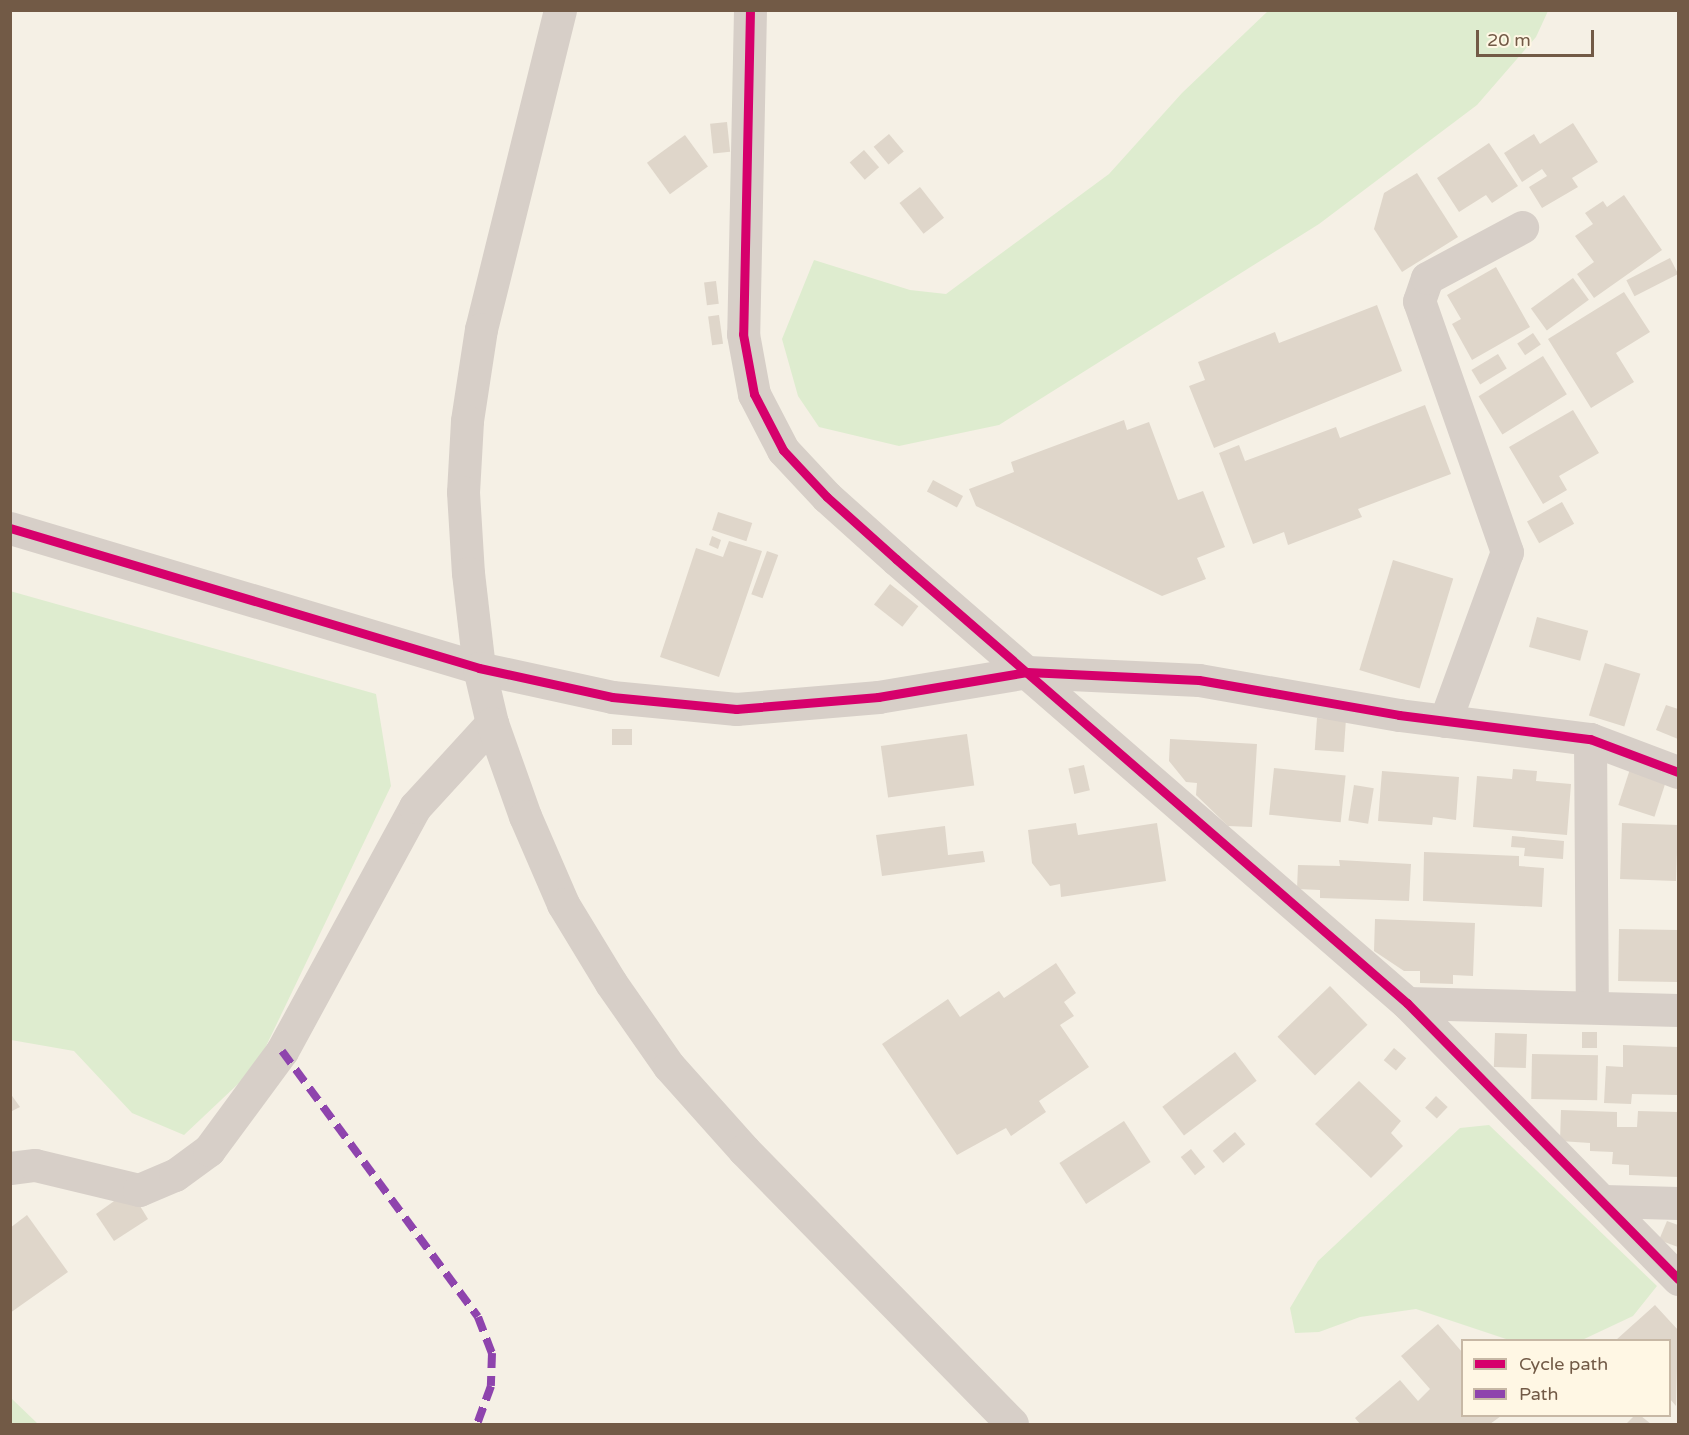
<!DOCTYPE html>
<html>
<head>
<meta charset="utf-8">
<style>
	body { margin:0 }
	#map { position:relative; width:1689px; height:1435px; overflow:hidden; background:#f5f0e5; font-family:"Varela Round",sans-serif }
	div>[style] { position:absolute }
	.green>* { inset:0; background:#deeccf }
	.building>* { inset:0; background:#dfd6ca; transform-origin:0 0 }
	.minor>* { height:33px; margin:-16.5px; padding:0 16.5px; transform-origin:16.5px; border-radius:16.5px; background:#d7cfc8 }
	.tertiary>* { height:33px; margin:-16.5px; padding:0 16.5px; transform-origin:16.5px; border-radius:16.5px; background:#d7cfc8 }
	.quiet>* { height:8px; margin-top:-4px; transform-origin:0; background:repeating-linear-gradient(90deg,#8e44ad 0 15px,transparent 0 23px) }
	.cycleway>* { height:9px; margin:-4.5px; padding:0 4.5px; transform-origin:4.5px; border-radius:4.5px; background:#d6006c }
	span { translate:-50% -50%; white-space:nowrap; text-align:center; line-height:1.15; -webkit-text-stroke:6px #fff7e4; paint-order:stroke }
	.frame { position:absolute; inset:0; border:12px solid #725a46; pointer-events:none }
	.legend { position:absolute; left:1461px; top:1339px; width:210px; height:78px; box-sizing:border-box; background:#fff7e4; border:2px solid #c7b8a5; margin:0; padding:8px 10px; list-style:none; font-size:18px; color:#725a46 }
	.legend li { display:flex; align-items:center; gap:12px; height:30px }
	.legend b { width:30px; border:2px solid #c7b8a5 }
	.scale { position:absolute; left:1476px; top:30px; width:118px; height:27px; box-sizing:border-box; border:3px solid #725a46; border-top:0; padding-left:8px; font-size:18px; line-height:21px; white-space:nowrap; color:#725a46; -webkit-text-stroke:4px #fff7e4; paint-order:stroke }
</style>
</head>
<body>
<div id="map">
	<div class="green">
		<div style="clip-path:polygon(1268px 11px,1548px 11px,1536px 37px,1477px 105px,1319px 224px,999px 425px,899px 446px,819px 427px,798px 396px,782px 339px,814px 260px,910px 290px,946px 294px,1109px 174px,1182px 93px)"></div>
		<div style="clip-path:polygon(10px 591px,376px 694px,391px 786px,256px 1067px,184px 1135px,132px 1113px,74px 1051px,11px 1040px)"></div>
		<div style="clip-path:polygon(1489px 1125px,1657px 1286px,1633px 1316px,1582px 1340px,1509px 1340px,1416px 1309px,1360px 1317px,1319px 1332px,1295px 1333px,1290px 1308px,1318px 1261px,1460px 1128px)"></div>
		<div style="clip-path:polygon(11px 1398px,38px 1424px,11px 1424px)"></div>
	</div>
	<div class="building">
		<div style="left:727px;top:122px;width:30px;height:17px;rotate:84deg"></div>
		<div style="clip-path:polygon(1573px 123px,1598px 162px,1572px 178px,1578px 187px,1542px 208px,1529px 187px,1547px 176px,1542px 169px,1522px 182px,1504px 153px,1534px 134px,1540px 144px)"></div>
		<div style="left:889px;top:134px;width:23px;height:20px;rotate:50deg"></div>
		<div style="left:685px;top:135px;width:39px;height:47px;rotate:54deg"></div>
		<div style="clip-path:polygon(1489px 143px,1518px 186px,1492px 203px,1486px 195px,1459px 212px,1437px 178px)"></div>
		<div style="left:864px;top:150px;width:23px;height:19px;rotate:49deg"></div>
		<div style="clip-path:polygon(1417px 173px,1458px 237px,1402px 272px,1374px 229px,1384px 193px)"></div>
		<div style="left:920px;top:187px;width:39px;height:26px;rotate:52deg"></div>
		<div style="clip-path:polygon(1624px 195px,1662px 250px,1594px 298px,1577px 274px,1594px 262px,1575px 236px,1593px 224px,1585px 213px,1603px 201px,1607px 207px)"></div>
		<div style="left:1670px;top:258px;width:18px;height:49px;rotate:63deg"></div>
		<div style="clip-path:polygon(1496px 267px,1530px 327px,1472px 360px,1452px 324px,1461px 319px,1447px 295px)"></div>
		<div style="left:1573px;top:278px;width:27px;height:52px;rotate:54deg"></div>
		<div style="left:716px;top:281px;width:23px;height:12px;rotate:83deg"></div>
		<div style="clip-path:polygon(1624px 292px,1650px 332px,1616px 353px,1634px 382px,1591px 408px,1548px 339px)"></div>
		<div style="clip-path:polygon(1377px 305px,1402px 371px,1214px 448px,1189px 386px,1205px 380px,1198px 362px,1275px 332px,1279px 343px)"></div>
		<div style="left:719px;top:315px;width:29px;height:11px;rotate:82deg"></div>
		<div style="left:1533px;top:333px;width:14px;height:19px;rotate:56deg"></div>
		<div style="left:1498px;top:354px;width:17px;height:31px;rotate:59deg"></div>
		<div style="left:1543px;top:356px;width:45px;height:76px;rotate:58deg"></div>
		<div style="clip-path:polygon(1425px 405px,1451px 474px,1358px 509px,1362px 517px,1288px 545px,1284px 532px,1253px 544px,1219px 453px,1239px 445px,1245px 461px,1336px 427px,1340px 438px)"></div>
		<div style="clip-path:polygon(1573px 410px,1599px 453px,1559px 476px,1567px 490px,1543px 504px,1509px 447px)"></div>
		<div style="clip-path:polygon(1124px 420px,1127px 430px,1149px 422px,1178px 500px,1203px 491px,1225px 547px,1197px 558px,1206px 579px,1162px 596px,976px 506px,969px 489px,1014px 472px,1011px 462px)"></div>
		<div style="left:933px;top:480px;width:34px;height:13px;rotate:28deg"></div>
		<div style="left:1562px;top:502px;width:25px;height:40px;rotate:61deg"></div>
		<div style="left:718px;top:512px;width:36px;height:19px;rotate:18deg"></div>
		<div style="clip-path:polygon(712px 536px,721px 540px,718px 549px,709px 545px)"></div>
		<div style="clip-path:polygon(729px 541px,762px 551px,719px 677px,660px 657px,696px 548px,723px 557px)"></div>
		<div style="left:767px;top:551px;width:12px;height:46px;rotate:20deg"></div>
		<div style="left:1393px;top:560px;width:63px;height:115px;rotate:17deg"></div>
		<div style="left:890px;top:584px;width:36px;height:26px;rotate:38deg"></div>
		<div style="left:1537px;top:617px;width:53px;height:31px;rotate:15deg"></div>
		<div style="left:1605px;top:663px;width:37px;height:55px;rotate:17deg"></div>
		<div style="clip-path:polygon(1666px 705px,1678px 709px,1678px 739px,1656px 730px)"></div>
		<div style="left:1317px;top:718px;width:29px;height:32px;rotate:4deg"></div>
		<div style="left:612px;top:729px;width:20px;height:16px"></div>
		<div style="left:967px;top:734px;width:52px;height:87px;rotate:82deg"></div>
		<div style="clip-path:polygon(1170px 739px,1257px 744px,1252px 827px,1228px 826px,1196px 795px,1197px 783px,1186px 782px,1169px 761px)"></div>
		<div style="left:1084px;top:765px;width:26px;height:16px;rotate:77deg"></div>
		<div style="left:1631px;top:766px;width:38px;height:41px;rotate:18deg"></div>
		<div style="left:1274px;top:768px;width:72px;height:47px;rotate:6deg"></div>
		<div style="clip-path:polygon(1513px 769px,1537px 771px,1536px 781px,1571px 784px,1567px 835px,1473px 827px,1477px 776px,1512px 779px)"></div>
		<div style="clip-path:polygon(1382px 771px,1459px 777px,1456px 820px,1433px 817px,1432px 825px,1378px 821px)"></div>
		<div style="left:1354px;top:785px;width:20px;height:36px;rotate:9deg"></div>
		<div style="clip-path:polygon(1076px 823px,1078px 835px,1157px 823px,1166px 881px,1061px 897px,1060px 884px,1050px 886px,1032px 863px,1028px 830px)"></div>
		<div style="left:1622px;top:823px;width:56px;height:56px;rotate:2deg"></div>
		<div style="clip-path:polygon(945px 826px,948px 855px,983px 851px,985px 862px,882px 876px,876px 835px)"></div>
		<div style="clip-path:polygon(1512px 836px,1564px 841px,1563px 859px,1524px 856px,1525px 848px,1511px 847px)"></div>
		<div style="clip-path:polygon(1424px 852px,1519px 856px,1519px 866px,1544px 868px,1542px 907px,1423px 901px)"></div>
		<div style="clip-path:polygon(1339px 860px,1411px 864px,1409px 901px,1320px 898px,1320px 890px,1297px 889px,1298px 865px,1340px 866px)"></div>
		<div style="clip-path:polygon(1375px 919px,1475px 923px,1473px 976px,1453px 975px,1453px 984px,1420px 983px,1420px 971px,1404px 971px,1374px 951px)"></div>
		<div style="left:1619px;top:929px;width:59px;height:52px;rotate:1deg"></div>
		<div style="clip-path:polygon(1056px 963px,1076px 993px,1064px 1002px,1074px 1016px,1060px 1025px,1089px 1067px,1039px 1101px,1046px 1112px,1011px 1136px,1006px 1128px,957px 1155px,882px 1044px,948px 999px,960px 1017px,999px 991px,1004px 998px)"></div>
		<div style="left:1330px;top:986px;width:54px;height:73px;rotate:46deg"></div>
		<div style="left:1582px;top:1032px;width:15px;height:16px"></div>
		<div style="left:1495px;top:1033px;width:32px;height:34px;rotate:2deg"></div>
		<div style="clip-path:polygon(1623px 1045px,1678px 1047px,1678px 1095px,1632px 1094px,1631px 1104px,1604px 1103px,1606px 1066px,1623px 1067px)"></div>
		<div style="left:1394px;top:1048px;width:16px;height:16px;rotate:40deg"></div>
		<div style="left:1235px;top:1052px;width:36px;height:91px;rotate:53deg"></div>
		<div style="left:1532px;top:1054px;width:66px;height:45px;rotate:1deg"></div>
		<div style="clip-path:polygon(1359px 1081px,1401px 1121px,1391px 1133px,1403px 1146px,1371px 1178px,1315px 1124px)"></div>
		<div style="clip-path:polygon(10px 1093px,20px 1107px,10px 1112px)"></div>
		<div style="left:1436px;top:1096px;width:16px;height:16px;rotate:43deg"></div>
		<div style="clip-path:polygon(1561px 1110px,1617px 1112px,1617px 1127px,1637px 1127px,1638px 1111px,1678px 1112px,1678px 1177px,1629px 1175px,1629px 1165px,1612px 1164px,1613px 1152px,1590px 1151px,1590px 1143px,1560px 1141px)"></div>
		<div style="left:1124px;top:1121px;width:49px;height:77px;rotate:57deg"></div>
		<div style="left:1235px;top:1132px;width:16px;height:29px;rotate:50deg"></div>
		<div style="left:1191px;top:1149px;width:23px;height:13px;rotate:52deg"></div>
		<div style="clip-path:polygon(117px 1199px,137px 1201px,148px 1219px,114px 1241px,96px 1214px)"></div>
		<div style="clip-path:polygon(27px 1215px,68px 1272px,10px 1313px,10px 1228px)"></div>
		<div style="clip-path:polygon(1667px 1221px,1678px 1225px,1678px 1247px,1659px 1240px)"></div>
		<div style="clip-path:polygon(1655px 1305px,1678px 1330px,1676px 1406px,1670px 1399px,1670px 1340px,1616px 1340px)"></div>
		<div style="clip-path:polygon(1438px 1324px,1462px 1352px,1462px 1416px,1501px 1416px,1490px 1424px,1360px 1424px,1355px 1418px,1400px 1380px,1418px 1401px,1430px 1389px,1401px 1356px)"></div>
		<div style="clip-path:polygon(1634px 1416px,1641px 1416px,1651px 1424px,1626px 1424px)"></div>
	</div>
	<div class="minor">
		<div style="left:750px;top:10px;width:324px;rotate:91.2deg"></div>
		<div style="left:743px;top:334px;width:61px;rotate:79.6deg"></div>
		<div style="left:754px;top:394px;width:63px;rotate:62.6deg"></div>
		<div style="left:783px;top:450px;width:64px;rotate:46.9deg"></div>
		<div style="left:827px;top:497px;width:93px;rotate:41.9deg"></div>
		<div style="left:896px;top:559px;width:677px;rotate:40.99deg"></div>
		<div style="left:1407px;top:1003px;width:387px;rotate:45.5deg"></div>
		<div style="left:10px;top:528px;width:489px;rotate:16.6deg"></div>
		<div style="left:479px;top:668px;width:136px;rotate:12.3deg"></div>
		<div style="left:612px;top:697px;width:125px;rotate:5.5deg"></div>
		<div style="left:736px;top:709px;width:143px;rotate:-4.8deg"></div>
		<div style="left:878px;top:697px;width:151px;rotate:-9.5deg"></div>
		<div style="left:1027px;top:672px;width:172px;rotate:2.7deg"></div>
		<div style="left:1199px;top:680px;width:203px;rotate:9.9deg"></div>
		<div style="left:1399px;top:715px;width:193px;rotate:7.2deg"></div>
		<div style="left:1590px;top:739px;width:94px;rotate:20.6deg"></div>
		<div style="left:1445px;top:721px;width:180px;rotate:-69.9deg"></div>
		<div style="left:1507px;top:552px;width:266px;rotate:-109.3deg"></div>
		<div style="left:1419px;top:301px;width:24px;rotate:-71deg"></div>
		<div style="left:1427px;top:278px;width:108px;rotate:-28.2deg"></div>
		<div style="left:1590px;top:739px;width:267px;rotate:89.6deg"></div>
		<div style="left:1407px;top:1003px;width:271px;rotate:1.5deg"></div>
		<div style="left:10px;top:1168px;width:25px;rotate:-7deg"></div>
		<div style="left:35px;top:1165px;width:107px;rotate:13.5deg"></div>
		<div style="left:139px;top:1190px;width:39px;rotate:-23deg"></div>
		<div style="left:175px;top:1175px;width:42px;rotate:-36.3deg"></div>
		<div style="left:209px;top:1150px;width:123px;rotate:-53.6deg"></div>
		<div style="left:282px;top:1051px;width:278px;rotate:-61.4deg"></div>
		<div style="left:415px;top:807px;width:114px;rotate:-47.5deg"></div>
		<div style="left:1604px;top:1201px;width:74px;rotate:1.5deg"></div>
	</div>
	<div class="tertiary">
		<div style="left:560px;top:10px;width:329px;rotate:103.9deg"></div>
		<div style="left:481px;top:329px;width:93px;rotate:98.7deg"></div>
		<div style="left:467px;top:421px;width:71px;rotate:93.2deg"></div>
		<div style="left:463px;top:492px;width:81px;rotate:86.5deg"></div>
		<div style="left:468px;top:573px;width:96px;rotate:83.4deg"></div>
		<div style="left:479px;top:668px;width:57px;rotate:76.7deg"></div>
		<div style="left:492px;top:723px;width:99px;rotate:70.5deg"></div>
		<div style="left:525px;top:816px;width:96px;rotate:66.6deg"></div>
		<div style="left:563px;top:904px;width:92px;rotate:58.7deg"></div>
		<div style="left:611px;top:983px;width:101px;rotate:55.1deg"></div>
		<div style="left:669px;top:1066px;width:113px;rotate:48.2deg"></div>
		<div style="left:744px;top:1150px;width:383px;rotate:45.6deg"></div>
	</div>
	<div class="quiet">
		<div style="left:282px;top:1051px;width:330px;rotate:53.6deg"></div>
		<div style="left:478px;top:1317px;width:39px;rotate:69deg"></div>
		<div style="left:492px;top:1353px;width:33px;rotate:92deg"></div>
		<div style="left:491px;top:1386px;width:40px;rotate:110.2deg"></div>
	</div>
	<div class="cycleway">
		<div style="left:750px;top:10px;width:324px;rotate:91.2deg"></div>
		<div style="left:743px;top:334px;width:61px;rotate:79.6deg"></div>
		<div style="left:754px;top:394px;width:63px;rotate:62.6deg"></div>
		<div style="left:783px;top:450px;width:64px;rotate:46.9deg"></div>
		<div style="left:827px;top:497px;width:93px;rotate:41.9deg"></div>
		<div style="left:896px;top:559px;width:677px;rotate:40.99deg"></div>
		<div style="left:1407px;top:1003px;width:387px;rotate:45.5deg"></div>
		<div style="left:10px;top:528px;width:489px;rotate:16.6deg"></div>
		<div style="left:479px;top:668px;width:136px;rotate:12.3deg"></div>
		<div style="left:612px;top:697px;width:125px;rotate:5.5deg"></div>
		<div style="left:736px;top:709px;width:143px;rotate:-4.8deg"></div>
		<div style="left:878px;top:697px;width:151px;rotate:-9.5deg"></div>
		<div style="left:1027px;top:672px;width:172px;rotate:2.7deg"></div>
		<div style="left:1199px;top:680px;width:203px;rotate:9.9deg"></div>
		<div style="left:1399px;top:715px;width:193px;rotate:7.2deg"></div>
		<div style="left:1590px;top:739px;width:94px;rotate:20.6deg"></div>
	</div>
	<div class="frame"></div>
	<ul class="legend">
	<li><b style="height:8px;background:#d6006c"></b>Cycle path</li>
	<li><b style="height:8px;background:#8e44ad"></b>Path</li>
	</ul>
	<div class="scale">20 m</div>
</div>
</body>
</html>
